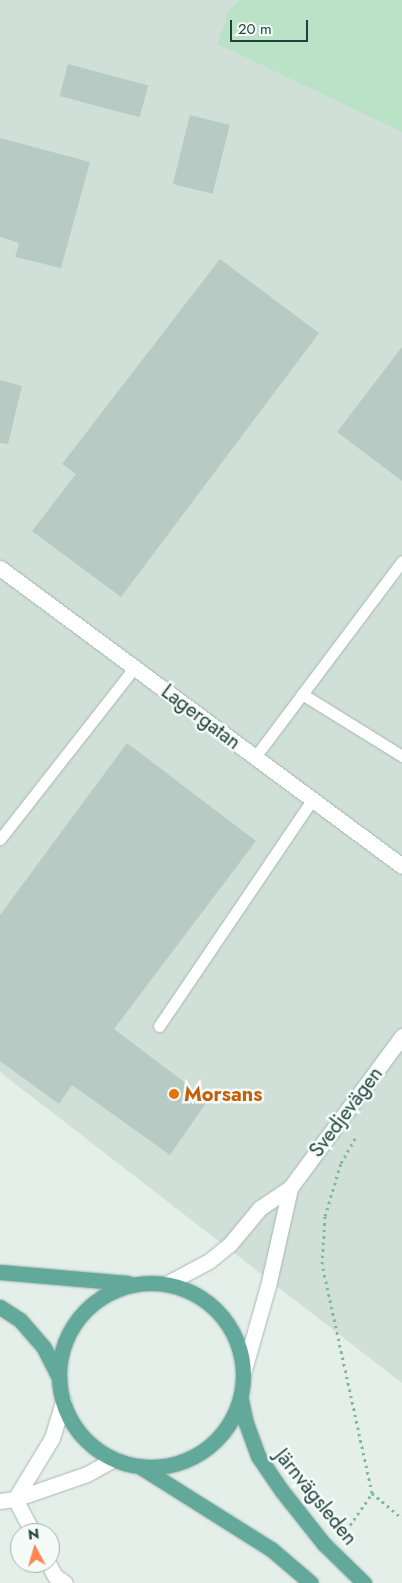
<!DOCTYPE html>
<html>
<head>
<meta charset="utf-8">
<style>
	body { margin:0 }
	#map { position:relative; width:402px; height:1583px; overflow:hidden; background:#e4efea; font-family:Jost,sans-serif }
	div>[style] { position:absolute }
	.built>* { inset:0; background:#d1dfd9 }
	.green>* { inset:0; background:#bae2c7 }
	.building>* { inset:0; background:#b8cac4; transform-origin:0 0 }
	.path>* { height:3px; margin-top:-1.5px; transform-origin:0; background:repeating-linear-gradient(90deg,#80b6a8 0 2.5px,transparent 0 6.5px) }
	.roads { filter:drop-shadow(0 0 1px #a5b8b2) drop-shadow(0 0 1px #a5b8b2) }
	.service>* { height:11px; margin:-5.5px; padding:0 5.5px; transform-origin:5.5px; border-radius:5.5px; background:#fff }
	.minor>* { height:15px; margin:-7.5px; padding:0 7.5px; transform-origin:7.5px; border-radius:7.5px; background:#fff }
	.tertiary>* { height:15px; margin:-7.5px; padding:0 7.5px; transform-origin:7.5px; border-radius:7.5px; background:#fff }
	.primary>* { height:15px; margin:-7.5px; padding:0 7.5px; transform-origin:7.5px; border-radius:7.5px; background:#63a99b }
	.primary>.ring { margin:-7.5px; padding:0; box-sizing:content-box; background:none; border:15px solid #63a99b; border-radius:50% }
	.dots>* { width:14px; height:14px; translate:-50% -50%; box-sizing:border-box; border:2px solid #f5fbf8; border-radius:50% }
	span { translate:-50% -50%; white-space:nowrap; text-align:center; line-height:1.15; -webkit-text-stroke:5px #f5fbf8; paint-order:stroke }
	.street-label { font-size:20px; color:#20433b }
	.food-label { font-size:20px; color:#c56008; font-weight:700 }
	.left { translate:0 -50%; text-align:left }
	.north { position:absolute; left:10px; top:1523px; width:50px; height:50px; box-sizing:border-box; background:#f5fbf8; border:1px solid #a0b1ac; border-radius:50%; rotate:354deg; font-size:14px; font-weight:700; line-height:20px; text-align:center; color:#20433b }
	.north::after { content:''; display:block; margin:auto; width:18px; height:22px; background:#ff8551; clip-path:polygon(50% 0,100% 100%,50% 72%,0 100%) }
	.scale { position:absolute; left:230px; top:20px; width:78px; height:22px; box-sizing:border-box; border:2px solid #20433b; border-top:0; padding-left:6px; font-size:15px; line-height:18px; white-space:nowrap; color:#20433b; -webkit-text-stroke:4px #f5fbf8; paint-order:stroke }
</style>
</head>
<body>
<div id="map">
	<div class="built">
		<div style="clip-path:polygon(0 0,402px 0,402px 1383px,0 1072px)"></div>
	</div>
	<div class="green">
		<div style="clip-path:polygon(239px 0,402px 0,402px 132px,218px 44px,228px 12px)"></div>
	</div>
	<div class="building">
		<div style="left:68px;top:64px;width:83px;height:33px;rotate:15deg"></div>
		<div style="left:190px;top:115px;width:41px;height:71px;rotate:14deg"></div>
		<div style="clip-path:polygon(0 138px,90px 162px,61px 268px,15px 257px,19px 243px,0 237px)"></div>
		<div style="clip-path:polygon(220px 259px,319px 333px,121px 597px,32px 531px,76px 474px,62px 464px)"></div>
		<div style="clip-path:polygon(402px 347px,402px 481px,337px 432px)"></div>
		<div style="clip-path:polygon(0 380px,22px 386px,8px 444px,0 443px)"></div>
		<div style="clip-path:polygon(127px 743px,256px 841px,114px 1029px,208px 1100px,170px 1155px,72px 1085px,59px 1104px,0 1061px,0 915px)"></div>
	</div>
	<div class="path">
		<div style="left:372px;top:1493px;width:39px;rotate:40deg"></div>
		<div style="left:350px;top:1525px;width:39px;rotate:-55deg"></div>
		<div style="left:372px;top:1493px;width:234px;rotate:-102.3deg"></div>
		<div style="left:322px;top:1264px;width:48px;rotate:-86.4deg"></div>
		<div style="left:325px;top:1216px;width:55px;rotate:-73.2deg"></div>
		<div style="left:341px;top:1163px;width:32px;rotate:-60deg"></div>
	</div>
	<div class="roads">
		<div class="service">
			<div style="left:302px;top:694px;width:118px;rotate:31.8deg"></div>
			<div style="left:255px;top:757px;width:245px;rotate:-53.1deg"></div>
			<div style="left:0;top:839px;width:217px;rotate:-51.9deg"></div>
			<div style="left:159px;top:1026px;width:273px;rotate:-55.9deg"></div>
		</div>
		<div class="minor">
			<div style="left:0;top:568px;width:500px;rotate:36.55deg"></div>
			<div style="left:15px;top:1499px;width:71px;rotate:-58.8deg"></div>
			<div style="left:52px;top:1438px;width:39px;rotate:-73deg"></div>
			<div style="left:15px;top:1499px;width:38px;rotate:62deg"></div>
			<div style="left:0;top:1501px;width:15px;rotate:-8deg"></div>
			<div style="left:15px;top:1499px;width:76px;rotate:-19.1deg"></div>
			<div style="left:87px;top:1474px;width:31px;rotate:-29deg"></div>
			<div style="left:48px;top:1563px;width:15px;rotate:62deg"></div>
			<div style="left:55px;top:1576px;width:12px;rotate:35deg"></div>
		</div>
		<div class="tertiary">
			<div style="left:166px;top:1284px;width:49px;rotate:-28.1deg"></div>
			<div style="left:209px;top:1261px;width:27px;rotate:-39deg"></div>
			<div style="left:230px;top:1244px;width:47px;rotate:-50.2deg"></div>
			<div style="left:260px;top:1208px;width:36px;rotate:-34deg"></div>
			<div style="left:290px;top:1188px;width:189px;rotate:-53.6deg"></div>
			<div style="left:244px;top:1370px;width:87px;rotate:-74.1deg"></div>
			<div style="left:268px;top:1286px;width:100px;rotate:-77.3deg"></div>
		</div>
		<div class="primary">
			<div style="left:0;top:1272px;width:128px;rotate:4.9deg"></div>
			<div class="ring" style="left:59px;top:1283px;width:169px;height:169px"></div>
			<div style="left:0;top:1307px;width:24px;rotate:33deg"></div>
			<div style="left:20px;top:1320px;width:37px;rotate:49deg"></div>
			<div style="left:44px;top:1348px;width:34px;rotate:63deg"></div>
			<div style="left:241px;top:1400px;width:24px;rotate:78deg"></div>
			<div style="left:246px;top:1423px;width:35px;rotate:70deg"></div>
			<div style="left:258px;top:1456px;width:42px;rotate:55.6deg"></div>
			<div style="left:282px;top:1491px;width:68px;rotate:51.6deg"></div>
			<div style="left:324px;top:1544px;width:56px;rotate:44.3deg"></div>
			<div style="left:139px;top:1466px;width:156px;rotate:32.2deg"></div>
			<div style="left:271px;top:1549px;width:52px;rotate:40.4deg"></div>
		</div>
	</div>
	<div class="dots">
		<div style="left:174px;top:1094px;background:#e8710a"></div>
	</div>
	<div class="street-label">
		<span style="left:201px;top:717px;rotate:37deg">Lagergatan</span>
		<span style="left:346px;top:1112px;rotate:-53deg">Svedjevägen</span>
		<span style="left:316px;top:1497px;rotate:51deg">Järnvägsleden</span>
	</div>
	<div class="food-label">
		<span class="left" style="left:184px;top:1094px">Morsans</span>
	</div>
	<div class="north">N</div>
	<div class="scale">20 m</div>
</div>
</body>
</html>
